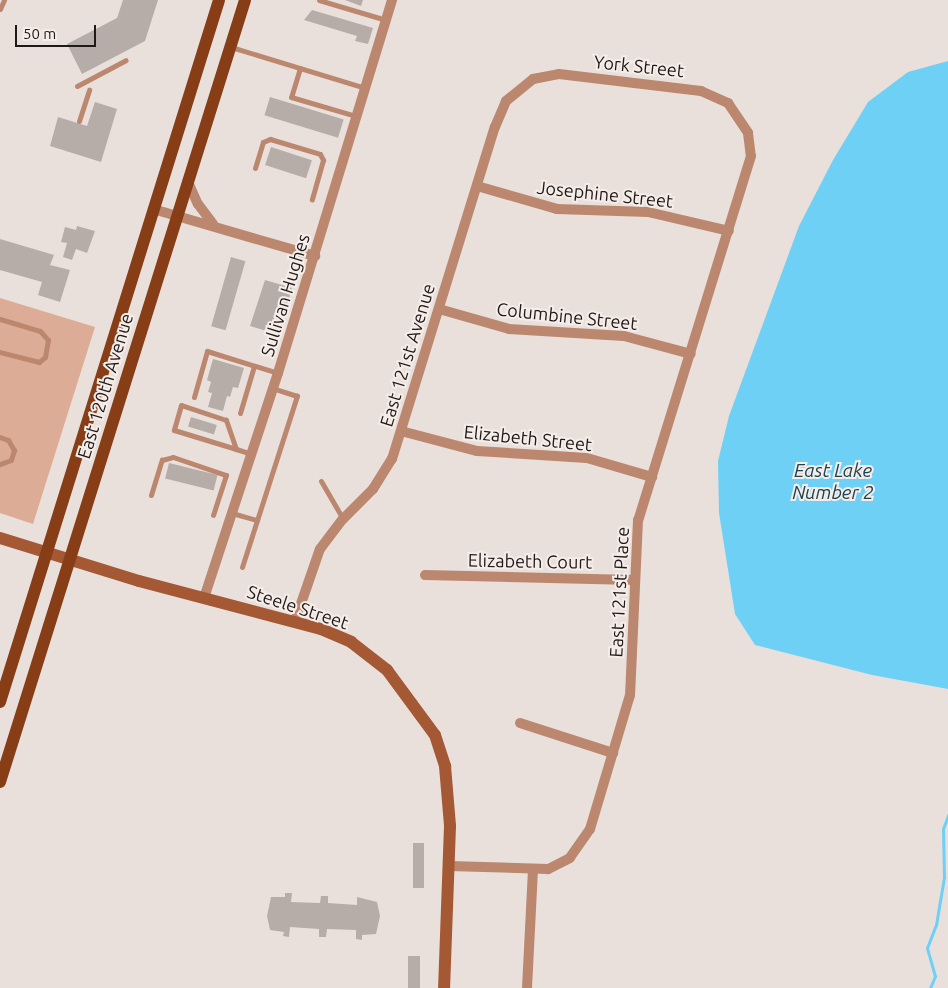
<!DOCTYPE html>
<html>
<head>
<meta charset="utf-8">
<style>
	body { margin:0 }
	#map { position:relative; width:948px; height:988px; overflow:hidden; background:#e9e0dc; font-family:Ubuntu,sans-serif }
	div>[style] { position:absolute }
	.green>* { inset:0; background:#ddac97 }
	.water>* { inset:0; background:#6fd0f6 }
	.stream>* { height:3px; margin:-1.5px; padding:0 1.5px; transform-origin:1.5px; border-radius:1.5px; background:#6fd0f6 }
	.building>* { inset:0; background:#b6ada9; transform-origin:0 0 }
	.lane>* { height:5px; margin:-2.5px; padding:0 2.5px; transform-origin:2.5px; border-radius:2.5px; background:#bc876f }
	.street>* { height:10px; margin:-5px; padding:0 5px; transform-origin:5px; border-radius:5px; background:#bc876f }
	.secondary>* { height:12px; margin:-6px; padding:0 6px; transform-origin:6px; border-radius:6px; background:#a55834 }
	.primary>* { height:12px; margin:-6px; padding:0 6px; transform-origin:6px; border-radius:6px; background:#873e17 }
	span { translate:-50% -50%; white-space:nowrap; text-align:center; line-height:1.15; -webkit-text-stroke:4px #f6ede9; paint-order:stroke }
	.street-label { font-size:18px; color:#1e1a19 }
	.water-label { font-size:19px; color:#1b4555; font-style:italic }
	.scale { position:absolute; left:15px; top:25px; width:81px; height:22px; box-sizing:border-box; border:2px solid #1e1a19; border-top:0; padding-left:6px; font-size:15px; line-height:18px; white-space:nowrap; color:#1e1a19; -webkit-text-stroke:4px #f6ede9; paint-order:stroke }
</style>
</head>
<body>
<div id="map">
	<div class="green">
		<div style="clip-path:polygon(0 298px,95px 327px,33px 524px,0 513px)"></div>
	</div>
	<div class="water">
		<div style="clip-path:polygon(948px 61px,948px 689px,872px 675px,755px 645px,735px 614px,719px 513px,718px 461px,729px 416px,799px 226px,833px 160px,868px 102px,908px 72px)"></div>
	</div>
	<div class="stream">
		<div style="left:930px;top:988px;width:13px;rotate:-67deg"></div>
		<div style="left:935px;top:976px;width:29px;rotate:-106deg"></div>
		<div style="left:927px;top:948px;width:25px;rotate:-69deg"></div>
		<div style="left:936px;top:925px;width:49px;rotate:-80.5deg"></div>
		<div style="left:944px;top:877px;width:48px;rotate:-91.2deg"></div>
		<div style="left:943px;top:829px;width:15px;rotate:-70deg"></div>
	</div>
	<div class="building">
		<div style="clip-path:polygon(123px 0,158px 0,145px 41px,82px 74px,67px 44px,117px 18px)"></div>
		<div style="clip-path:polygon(345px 0,363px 0,361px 6px)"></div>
		<div style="clip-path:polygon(312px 10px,373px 28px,368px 44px,355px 41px,357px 36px,304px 20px)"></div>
		<div style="left:270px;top:97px;width:77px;height:19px;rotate:17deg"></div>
		<div style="clip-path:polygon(95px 102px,117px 109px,101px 162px,50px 146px,58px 117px,87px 126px)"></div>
		<div style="left:271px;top:147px;width:43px;height:19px;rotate:18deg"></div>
		<div style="clip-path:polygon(77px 226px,95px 231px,87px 253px,76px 249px,72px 260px,63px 257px,67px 243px,61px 242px,65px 227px,76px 230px)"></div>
		<div style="clip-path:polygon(0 239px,54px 255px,50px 265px,70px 270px,60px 302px,38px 295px,42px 282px,0 270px)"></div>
		<div style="left:231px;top:257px;width:15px;height:72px;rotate:16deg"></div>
		<div style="clip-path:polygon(265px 280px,292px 288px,285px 312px,277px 309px,270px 332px,250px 326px)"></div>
		<div style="clip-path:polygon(213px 359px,244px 368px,238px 388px,233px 387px,230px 397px,227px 396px,223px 411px,208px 407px,212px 393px,208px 392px,211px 382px,207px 380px)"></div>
		<div style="left:191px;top:417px;width:27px;height:10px;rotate:17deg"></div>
		<div style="left:169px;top:463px;width:50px;height:16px;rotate:14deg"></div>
		<div style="left:413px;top:843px;width:11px;height:45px"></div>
		<div style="clip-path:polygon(285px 893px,292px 893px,291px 902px,320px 903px,321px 896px,328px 896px,328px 903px,357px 905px,357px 897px,377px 902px,380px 916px,376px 934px,362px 935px,362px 940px,356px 939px,356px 930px,327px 929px,326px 937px,319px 937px,319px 929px,290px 927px,289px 937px,283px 936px,284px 932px,270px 930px,267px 916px,271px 897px,285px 897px)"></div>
		<div style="left:408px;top:956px;width:12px;height:32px"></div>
	</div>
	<div class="lane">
		<div style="left:319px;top:0;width:70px;rotate:16.6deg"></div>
		<div style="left:0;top:9px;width:10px;rotate:-66deg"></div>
		<div style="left:231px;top:47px;width:140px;rotate:17deg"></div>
		<div style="left:300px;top:68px;width:30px;rotate:107deg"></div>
		<div style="left:291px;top:97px;width:68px;rotate:16.3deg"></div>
		<div style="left:77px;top:86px;width:55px;rotate:-28deg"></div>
		<div style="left:79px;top:121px;width:33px;rotate:-72deg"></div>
		<div style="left:255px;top:168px;width:27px;rotate:-73deg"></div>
		<div style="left:263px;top:142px;width:8px;rotate:-23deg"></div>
		<div style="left:270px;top:139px;width:52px;rotate:16.7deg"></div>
		<div style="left:320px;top:154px;width:7px;rotate:63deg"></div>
		<div style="left:323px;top:160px;width:41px;rotate:105.8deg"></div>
		<div style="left:0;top:319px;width:42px;rotate:16.7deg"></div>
		<div style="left:40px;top:331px;width:12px;rotate:48deg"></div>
		<div style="left:48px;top:340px;width:17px;rotate:100deg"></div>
		<div style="left:45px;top:357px;width:8px;rotate:140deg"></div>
		<div style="left:39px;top:362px;width:40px;rotate:-165.6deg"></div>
		<div style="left:194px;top:397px;width:48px;rotate:-74.2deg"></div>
		<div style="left:207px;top:351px;width:74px;rotate:17.2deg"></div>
		<div style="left:240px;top:413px;width:49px;rotate:-73.4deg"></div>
		<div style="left:0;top:437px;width:9px;rotate:21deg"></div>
		<div style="left:8px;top:440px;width:12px;rotate:59deg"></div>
		<div style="left:14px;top:450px;width:10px;rotate:107deg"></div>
		<div style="left:11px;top:460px;width:12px;rotate:160deg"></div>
		<div style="left:236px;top:449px;width:31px;rotate:-109deg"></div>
		<div style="left:226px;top:420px;width:47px;rotate:-161.6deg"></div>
		<div style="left:181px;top:405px;width:26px;rotate:106deg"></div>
		<div style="left:174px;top:430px;width:65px;rotate:17deg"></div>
		<div style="left:236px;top:449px;width:16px;rotate:18deg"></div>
		<div style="left:321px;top:481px;width:44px;rotate:59.9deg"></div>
		<div style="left:151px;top:495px;width:37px;rotate:-73deg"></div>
		<div style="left:162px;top:460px;width:11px;rotate:-15deg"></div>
		<div style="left:173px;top:457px;width:56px;rotate:18.8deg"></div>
		<div style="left:226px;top:475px;width:42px;rotate:108deg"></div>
		<div style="left:232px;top:513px;width:26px;rotate:16deg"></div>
		<div style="left:242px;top:567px;width:180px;rotate:-72.2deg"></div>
		<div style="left:297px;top:396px;width:25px;rotate:-162deg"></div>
	</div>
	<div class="street">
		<div style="left:188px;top:182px;width:24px;rotate:66deg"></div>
		<div style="left:198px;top:204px;width:25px;rotate:53deg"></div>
		<div style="left:477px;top:186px;width:83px;rotate:16deg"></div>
		<div style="left:557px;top:209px;width:91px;rotate:1.9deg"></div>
		<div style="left:648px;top:212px;width:83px;rotate:13.2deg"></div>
		<div style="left:153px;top:209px;width:169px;rotate:16.2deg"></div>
		<div style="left:439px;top:309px;width:73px;rotate:15.9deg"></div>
		<div style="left:509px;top:329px;width:115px;rotate:3.5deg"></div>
		<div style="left:624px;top:336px;width:69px;rotate:15deg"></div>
		<div style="left:401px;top:431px;width:79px;rotate:14.7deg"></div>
		<div style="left:477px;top:451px;width:110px;rotate:3.6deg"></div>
		<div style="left:587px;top:458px;width:68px;rotate:16.3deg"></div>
		<div style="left:425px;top:575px;width:209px;rotate:1.4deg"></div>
		<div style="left:204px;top:598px;width:237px;rotate:-71.8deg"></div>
		<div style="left:278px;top:373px;width:390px;rotate:-73deg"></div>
		<div style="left:295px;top:621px;width:76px;rotate:-70.9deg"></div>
		<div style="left:320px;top:549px;width:38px;rotate:-53deg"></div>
		<div style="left:343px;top:519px;width:42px;rotate:-45deg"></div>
		<div style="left:373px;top:489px;width:36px;rotate:-58deg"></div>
		<div style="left:392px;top:459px;width:348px;rotate:-72.8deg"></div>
		<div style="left:495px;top:127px;width:28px;rotate:-67deg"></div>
		<div style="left:506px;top:101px;width:35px;rotate:-39deg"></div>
		<div style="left:533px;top:79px;width:26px;rotate:-11deg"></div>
		<div style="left:559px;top:74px;width:143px;rotate:6.8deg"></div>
		<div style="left:701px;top:91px;width:30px;rotate:24deg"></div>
		<div style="left:728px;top:103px;width:36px;rotate:56deg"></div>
		<div style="left:748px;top:133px;width:23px;rotate:83deg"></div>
		<div style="left:751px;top:156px;width:381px;rotate:107.2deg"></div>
		<div style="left:638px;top:520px;width:175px;rotate:92.6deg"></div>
		<div style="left:630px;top:695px;width:140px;rotate:106.6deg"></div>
		<div style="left:590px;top:829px;width:35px;rotate:125deg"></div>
		<div style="left:570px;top:858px;width:25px;rotate:153deg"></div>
		<div style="left:548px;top:869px;width:99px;rotate:-178.3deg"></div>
		<div style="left:520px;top:723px;width:98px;rotate:17.9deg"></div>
		<div style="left:527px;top:988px;width:117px;rotate:-87.1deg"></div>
	</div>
	<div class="secondary">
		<div style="left:0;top:538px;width:145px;rotate:17.2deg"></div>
		<div style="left:139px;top:581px;width:188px;rotate:14.8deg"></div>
		<div style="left:321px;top:629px;width:33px;rotate:23deg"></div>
		<div style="left:351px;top:642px;width:46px;rotate:37.9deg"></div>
		<div style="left:387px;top:670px;width:81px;rotate:53.6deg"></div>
		<div style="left:435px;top:735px;width:33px;rotate:72deg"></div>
		<div style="left:445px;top:766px;width:60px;rotate:85.2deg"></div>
		<div style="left:450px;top:826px;width:162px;rotate:92.1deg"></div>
	</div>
	<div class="primary">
		<div style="left:0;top:702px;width:735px;rotate:-72.67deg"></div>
		<div style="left:0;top:782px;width:819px;rotate:-72.6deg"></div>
	</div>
	<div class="street-label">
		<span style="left:639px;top:66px;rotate:6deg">York Street</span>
		<span style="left:605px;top:194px;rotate:6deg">Josephine Street</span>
		<span style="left:285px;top:295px;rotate:-73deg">Sullivan Hughes</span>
		<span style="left:567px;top:316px;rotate:6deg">Columbine Street</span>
		<span style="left:407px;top:355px;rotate:-73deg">East 121st Avenue</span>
		<span style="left:105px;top:386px;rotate:-73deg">East 120th Avenue</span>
		<span style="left:528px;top:438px;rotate:6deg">Elizabeth Street</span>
		<span style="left:530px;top:561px;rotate:1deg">Elizabeth Court</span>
		<span style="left:619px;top:592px;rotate:-87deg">East 121st Place</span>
		<span style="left:298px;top:607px;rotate:18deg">Steele Street</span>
	</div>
	<div class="water-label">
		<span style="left:833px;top:482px">East Lake<br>Number 2</span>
	</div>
	<div class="scale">50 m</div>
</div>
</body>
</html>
